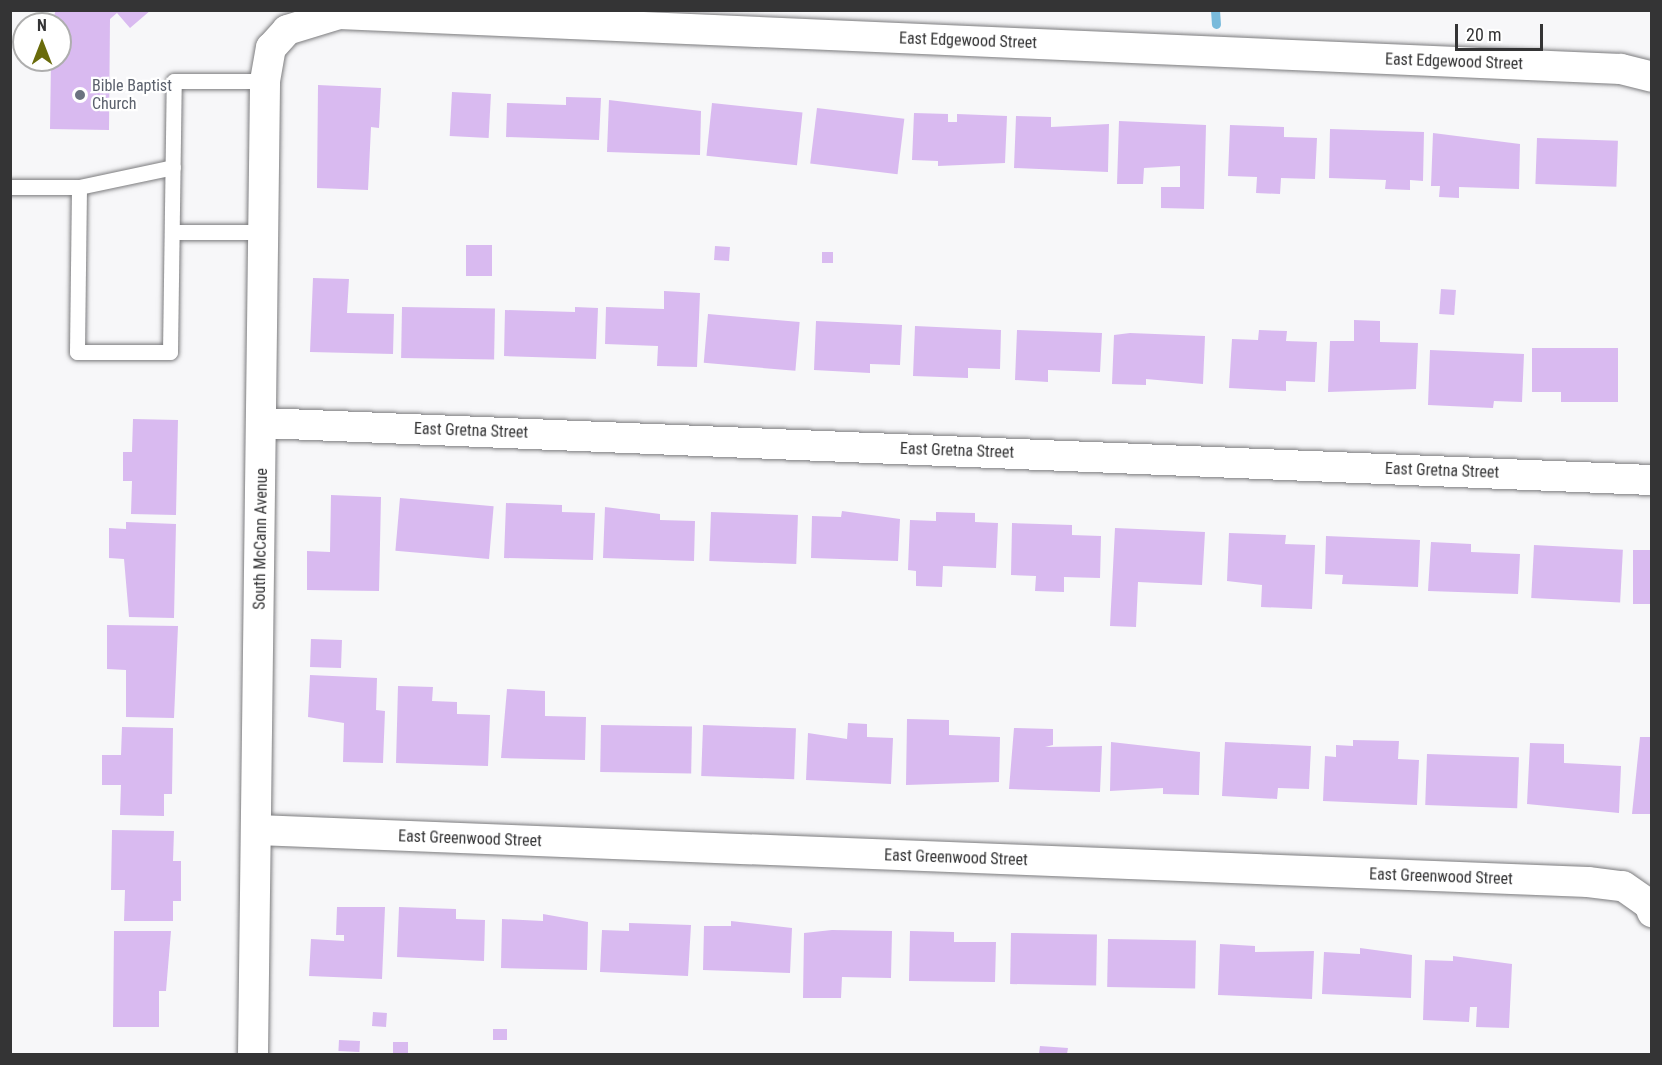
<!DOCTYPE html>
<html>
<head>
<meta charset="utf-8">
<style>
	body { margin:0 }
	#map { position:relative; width:1662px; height:1065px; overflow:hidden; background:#f7f7f9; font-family:"Roboto Condensed",sans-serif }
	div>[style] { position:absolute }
	.stream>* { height:9px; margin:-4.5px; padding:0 4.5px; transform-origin:4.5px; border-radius:4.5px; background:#79badb }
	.building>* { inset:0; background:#d9baf0; transform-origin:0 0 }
	.roads { filter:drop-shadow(0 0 2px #7c7c7e) drop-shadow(0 0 2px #7c7c7e) }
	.lane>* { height:15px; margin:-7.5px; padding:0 7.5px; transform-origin:7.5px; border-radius:7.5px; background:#fff }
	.street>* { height:30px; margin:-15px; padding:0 15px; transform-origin:15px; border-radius:15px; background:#fff }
	.dots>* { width:16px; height:16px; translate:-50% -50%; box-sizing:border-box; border:3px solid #fff; border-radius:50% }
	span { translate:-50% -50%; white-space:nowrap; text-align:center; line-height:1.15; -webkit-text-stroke:4.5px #fff; paint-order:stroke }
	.street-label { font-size:16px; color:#343435 }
	.worship-label { font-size:16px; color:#5b616d }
	.left { translate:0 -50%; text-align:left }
	.frame { position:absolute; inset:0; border:12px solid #343435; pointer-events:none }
	.north { position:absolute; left:12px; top:12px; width:60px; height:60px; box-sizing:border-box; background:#fff; border:2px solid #aeaeae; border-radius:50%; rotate:0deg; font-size:16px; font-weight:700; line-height:24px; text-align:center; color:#343435 }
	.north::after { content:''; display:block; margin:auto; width:21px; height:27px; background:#696b0a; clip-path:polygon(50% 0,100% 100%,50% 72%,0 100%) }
	.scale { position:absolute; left:1455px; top:24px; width:88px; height:27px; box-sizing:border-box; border:3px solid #343435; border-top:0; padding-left:8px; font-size:18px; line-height:21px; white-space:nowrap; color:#343435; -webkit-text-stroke:4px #fff; paint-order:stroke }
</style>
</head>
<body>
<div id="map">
	<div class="stream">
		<div style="left:1215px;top:10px;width:14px;rotate:86deg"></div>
	</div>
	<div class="building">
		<div style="clip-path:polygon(56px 10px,151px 10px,130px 28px,117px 13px,110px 19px,109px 130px,50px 129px,51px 60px,60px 60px,60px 24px,51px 24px)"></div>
		<div style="clip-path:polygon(318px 85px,381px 88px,379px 128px,371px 127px,368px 190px,317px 188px)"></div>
		<div style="left:452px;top:92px;width:39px;height:44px;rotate:3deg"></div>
		<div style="clip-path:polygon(566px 97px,601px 98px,599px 140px,506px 137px,507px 103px,566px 105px)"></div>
		<div style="clip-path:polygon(609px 100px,701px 111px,700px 155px,607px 152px)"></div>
		<div style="left:712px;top:103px;width:91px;height:53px;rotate:6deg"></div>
		<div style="left:817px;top:108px;width:88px;height:56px;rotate:7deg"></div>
		<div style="clip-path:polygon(914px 113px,948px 114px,948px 122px,957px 122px,957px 114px,1007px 116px,1005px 163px,938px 166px,938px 161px,912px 160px)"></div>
		<div style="clip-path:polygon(1016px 116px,1051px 117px,1051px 127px,1109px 124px,1108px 172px,1014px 168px)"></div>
		<div style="clip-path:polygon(1119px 121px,1206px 125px,1204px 209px,1161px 208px,1161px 187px,1180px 187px,1180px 166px,1144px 168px,1143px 184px,1117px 184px)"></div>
		<div style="clip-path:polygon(1230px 125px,1284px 127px,1284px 137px,1317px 138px,1315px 179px,1281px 178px,1280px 194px,1256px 193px,1257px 177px,1228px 176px)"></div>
		<div style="clip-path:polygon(1330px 129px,1424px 132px,1423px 181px,1410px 180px,1410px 190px,1385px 189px,1386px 180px,1329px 178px)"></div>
		<div style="clip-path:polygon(1433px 133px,1520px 144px,1519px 189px,1459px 187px,1459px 198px,1439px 197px,1440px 186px,1431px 186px)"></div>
		<div style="left:1537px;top:138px;width:81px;height:46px;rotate:2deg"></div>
		<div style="left:466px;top:245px;width:26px;height:31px"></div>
		<div style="left:715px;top:246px;width:15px;height:14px;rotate:4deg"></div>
		<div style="left:822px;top:252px;width:11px;height:11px"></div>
		<div style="clip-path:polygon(313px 278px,349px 279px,347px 313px,394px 314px,393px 354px,310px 352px)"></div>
		<div style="left:1441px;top:289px;width:15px;height:25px;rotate:4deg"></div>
		<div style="clip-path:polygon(664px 291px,700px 293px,697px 367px,657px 366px,658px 346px,605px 344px,606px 307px,664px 309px)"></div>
		<div style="left:402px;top:307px;width:93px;height:51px;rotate:1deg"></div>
		<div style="clip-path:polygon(575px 307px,598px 308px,596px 359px,504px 356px,505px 310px,575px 312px)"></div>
		<div style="left:708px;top:314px;width:92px;height:49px;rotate:5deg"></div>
		<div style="clip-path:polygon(1354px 320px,1380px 321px,1380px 342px,1418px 343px,1416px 389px,1328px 392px,1330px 341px,1354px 341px)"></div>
		<div style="clip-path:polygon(816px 321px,902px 325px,900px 365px,870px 364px,870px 373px,814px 370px)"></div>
		<div style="clip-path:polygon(915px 326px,1001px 330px,1000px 369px,968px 368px,968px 378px,913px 376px)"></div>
		<div style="clip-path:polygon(1017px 330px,1102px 333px,1100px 372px,1048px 370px,1048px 382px,1015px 380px)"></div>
		<div style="clip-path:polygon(1259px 330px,1287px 331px,1286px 341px,1317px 342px,1315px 382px,1286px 381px,1286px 391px,1229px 388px,1232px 339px,1258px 340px)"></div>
		<div style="clip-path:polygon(1130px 333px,1205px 336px,1203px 384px,1146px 379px,1146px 385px,1112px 384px,1114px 335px)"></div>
		<div style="clip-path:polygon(1532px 348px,1618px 348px,1618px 402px,1561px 402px,1561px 392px,1532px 392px)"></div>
		<div style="clip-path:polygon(1430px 350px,1524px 354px,1522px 402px,1494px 401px,1493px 408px,1428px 405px)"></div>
		<div style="clip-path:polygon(133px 419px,178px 420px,176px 515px,131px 514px,132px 481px,123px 481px,123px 452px,132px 452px)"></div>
		<div style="clip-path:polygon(331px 495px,381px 497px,379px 591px,307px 590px,307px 551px,330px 552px)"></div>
		<div style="left:400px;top:498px;width:94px;height:53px;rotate:5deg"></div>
		<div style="clip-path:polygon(506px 503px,562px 505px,562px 512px,595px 513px,593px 560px,504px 558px)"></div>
		<div style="clip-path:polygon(605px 507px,660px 514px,660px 520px,695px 521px,694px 561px,603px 558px)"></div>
		<div style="clip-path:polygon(842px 511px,900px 519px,898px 561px,811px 558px,812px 516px,841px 517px)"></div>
		<div style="left:711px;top:512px;width:87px;height:49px;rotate:2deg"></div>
		<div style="clip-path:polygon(936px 512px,975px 513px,975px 522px,998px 523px,996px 568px,943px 566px,942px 587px,916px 586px,916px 571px,908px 570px,910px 520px,936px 521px)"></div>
		<div style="clip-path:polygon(126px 522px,176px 524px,174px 618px,129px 617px,124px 559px,109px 558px,109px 528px,126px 529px)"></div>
		<div style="clip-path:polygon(1012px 523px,1072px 525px,1072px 535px,1101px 536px,1100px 578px,1064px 577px,1064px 592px,1035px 591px,1036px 576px,1011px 575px)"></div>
		<div style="clip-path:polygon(1115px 528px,1205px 532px,1202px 585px,1138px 582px,1136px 627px,1110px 626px)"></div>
		<div style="clip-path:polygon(1229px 533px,1286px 535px,1285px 544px,1315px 545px,1312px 609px,1261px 607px,1262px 585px,1227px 581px)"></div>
		<div style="clip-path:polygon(1326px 536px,1420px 540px,1418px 587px,1342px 584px,1343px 575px,1325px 574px)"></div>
		<div style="clip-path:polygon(1431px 542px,1471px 544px,1471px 552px,1520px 554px,1518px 594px,1428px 591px)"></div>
		<div style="left:1534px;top:545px;width:89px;height:53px;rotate:3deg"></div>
		<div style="left:1633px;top:550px;width:19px;height:54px"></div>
		<div style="clip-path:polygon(107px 625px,178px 626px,174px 718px,126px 717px,126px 670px,107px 669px)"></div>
		<div style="left:311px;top:639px;width:31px;height:28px;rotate:2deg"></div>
		<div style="clip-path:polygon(310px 675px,377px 678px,376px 710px,385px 711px,383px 763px,343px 762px,344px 723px,308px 717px)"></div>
		<div style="clip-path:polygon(398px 686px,433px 687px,432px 701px,457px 702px,457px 714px,490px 715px,488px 766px,396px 763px)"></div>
		<div style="clip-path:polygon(507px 689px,545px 691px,545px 716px,586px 717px,585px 760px,501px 758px)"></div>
		<div style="clip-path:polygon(907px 719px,949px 720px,949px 735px,1000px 737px,999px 782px,906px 785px)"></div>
		<div style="clip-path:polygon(848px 723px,867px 724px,867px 737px,893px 738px,891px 784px,806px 780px,808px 733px,847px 739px)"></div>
		<div style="left:601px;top:725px;width:91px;height:47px;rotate:1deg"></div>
		<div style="left:703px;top:725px;width:93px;height:51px;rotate:2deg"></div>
		<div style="clip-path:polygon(122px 727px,173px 728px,172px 794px,164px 794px,164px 816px,120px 815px,121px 785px,102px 785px,102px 755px,121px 755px)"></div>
		<div style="clip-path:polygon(1014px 728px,1053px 729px,1053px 745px,1045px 747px,1102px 746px,1100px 792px,1009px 789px)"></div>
		<div style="clip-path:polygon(1640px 737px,1652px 737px,1652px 814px,1632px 814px)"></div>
		<div style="clip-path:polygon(1353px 740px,1399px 741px,1398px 759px,1419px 760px,1417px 805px,1323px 801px,1325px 756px,1336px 757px,1336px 745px,1353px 746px)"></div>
		<div style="clip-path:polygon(1111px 742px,1200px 752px,1199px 795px,1163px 794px,1163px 788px,1110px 791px)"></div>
		<div style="clip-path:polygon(1225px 742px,1311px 746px,1309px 789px,1278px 788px,1277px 799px,1222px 796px)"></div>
		<div style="clip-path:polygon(1530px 743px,1564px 744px,1564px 763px,1621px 766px,1619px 813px,1527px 804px)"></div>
		<div style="left:1427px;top:754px;width:92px;height:51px;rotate:2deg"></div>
		<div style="clip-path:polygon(112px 830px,174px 831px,173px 861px,181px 861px,181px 901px,173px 901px,173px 921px,124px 921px,125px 890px,111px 890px)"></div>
		<div style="clip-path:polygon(337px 907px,385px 907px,382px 979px,309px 976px,311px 939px,344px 941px,344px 935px,336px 935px)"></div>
		<div style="clip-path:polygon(399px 907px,456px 909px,456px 919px,485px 920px,484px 961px,397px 957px)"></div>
		<div style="clip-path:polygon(543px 914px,588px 922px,587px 970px,501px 968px,502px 919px,543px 921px)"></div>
		<div style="clip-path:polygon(731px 921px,792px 928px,790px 973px,703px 970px,704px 926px,731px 926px)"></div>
		<div style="clip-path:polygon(629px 923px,691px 925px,688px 976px,600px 972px,602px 930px,629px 931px)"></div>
		<div style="clip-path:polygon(832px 930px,892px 931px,891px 978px,842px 977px,841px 998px,803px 998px,804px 933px)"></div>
		<div style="clip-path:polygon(114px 931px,171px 931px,166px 991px,159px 991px,159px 1027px,113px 1027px)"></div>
		<div style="clip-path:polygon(910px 931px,954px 932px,954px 942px,996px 942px,995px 982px,909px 981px)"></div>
		<div style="left:1011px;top:933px;width:86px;height:51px;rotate:1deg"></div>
		<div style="left:1108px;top:939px;width:88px;height:48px;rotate:1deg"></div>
		<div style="clip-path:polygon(1220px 944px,1255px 946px,1255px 952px,1314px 951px,1312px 999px,1218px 995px)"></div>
		<div style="clip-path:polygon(1360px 948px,1412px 955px,1411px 998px,1322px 994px,1324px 952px,1360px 954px)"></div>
		<div style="clip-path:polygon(1453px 956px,1512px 964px,1509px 1028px,1476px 1027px,1477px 1007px,1470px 1007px,1469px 1022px,1423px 1020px,1425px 960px,1453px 961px)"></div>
		<div style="left:373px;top:1012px;width:14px;height:14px;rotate:4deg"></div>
		<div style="left:493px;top:1029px;width:14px;height:11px"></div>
		<div style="left:339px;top:1040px;width:21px;height:11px;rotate:3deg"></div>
		<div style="left:393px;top:1042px;width:15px;height:12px"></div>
		<div style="clip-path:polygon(1040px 1046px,1068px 1048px,1067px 1054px,1039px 1054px)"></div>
	</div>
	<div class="roads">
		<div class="lane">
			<div style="left:10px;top:187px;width:69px"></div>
			<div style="left:79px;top:187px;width:96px;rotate:-12deg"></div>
			<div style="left:79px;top:187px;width:165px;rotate:90.7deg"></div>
			<div style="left:77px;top:352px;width:93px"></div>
			<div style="left:170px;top:352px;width:271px;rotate:-89.2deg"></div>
			<div style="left:174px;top:81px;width:91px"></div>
			<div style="left:172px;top:232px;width:92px"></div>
		</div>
		<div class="street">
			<div style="left:262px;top:423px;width:1391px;rotate:2.35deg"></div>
			<div style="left:257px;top:830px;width:1332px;rotate:2.24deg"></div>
			<div style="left:1588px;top:882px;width:35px;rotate:7deg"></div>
			<div style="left:1623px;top:886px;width:32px;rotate:35deg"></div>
			<div style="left:1649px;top:904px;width:9px;rotate:69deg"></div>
			<div style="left:253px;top:1054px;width:973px;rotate:-89.29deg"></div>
			<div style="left:265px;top:81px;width:34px;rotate:-80deg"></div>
			<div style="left:271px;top:48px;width:24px;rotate:-48deg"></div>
			<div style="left:287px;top:30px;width:54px;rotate:-17.1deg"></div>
			<div style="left:339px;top:14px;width:1283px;rotate:2.46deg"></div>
			<div style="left:1621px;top:69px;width:32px;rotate:14deg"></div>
		</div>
	</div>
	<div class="dots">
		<div style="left:80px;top:95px;background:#6b7280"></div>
	</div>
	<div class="street-label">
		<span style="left:968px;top:41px;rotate:2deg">East Edgewood Street</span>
		<span style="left:1454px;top:62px;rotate:2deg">East Edgewood Street</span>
		<span style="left:471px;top:431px;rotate:2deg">East Gretna Street</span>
		<span style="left:957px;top:451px;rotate:2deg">East Gretna Street</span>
		<span style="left:1442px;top:471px;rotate:2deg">East Gretna Street</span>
		<span style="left:261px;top:539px;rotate:-89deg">South McCann Avenue</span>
		<span style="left:470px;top:839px;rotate:2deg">East Greenwood Street</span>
		<span style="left:956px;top:858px;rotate:2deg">East Greenwood Street</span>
		<span style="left:1441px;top:877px;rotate:2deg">East Greenwood Street</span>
	</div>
	<div class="worship-label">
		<span class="left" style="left:92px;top:95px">Bible Baptist<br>Church</span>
	</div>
	<div class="frame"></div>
	<div class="north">N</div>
	<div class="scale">20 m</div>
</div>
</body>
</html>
